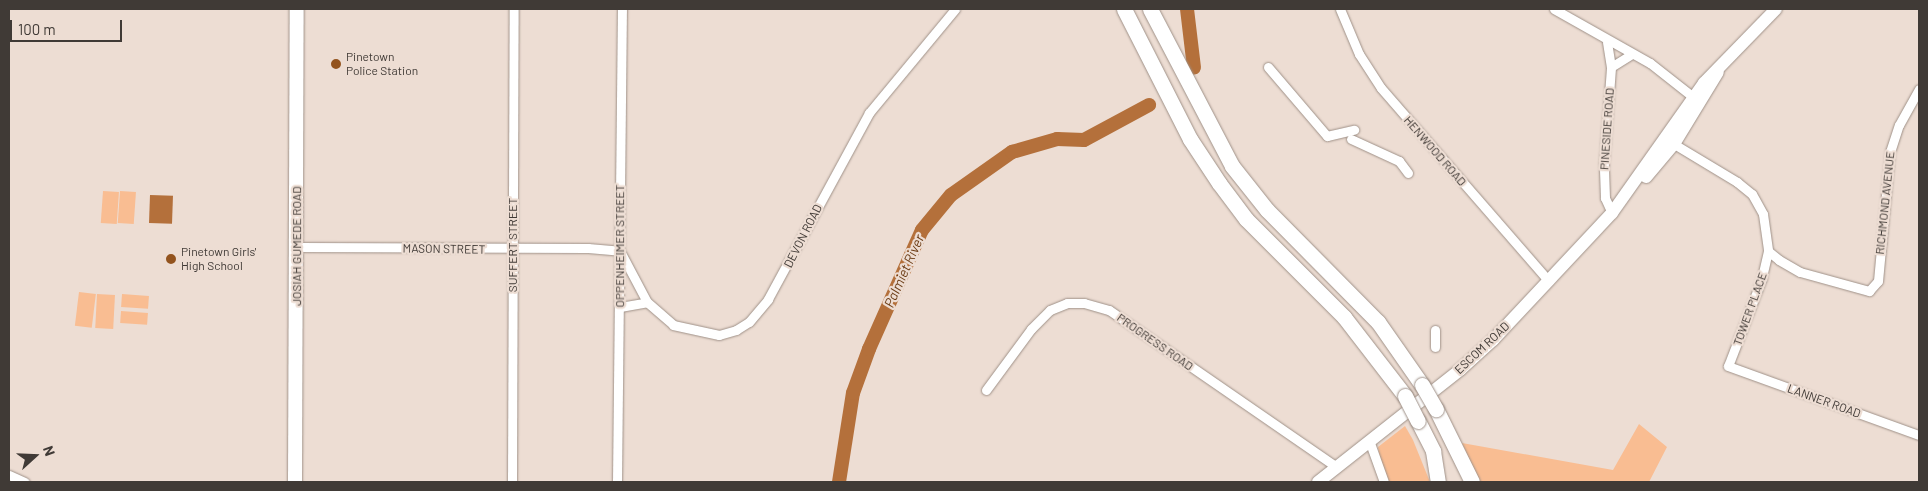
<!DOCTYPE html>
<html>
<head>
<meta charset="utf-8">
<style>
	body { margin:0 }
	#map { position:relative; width:1928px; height:491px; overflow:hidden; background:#edddd3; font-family:Barlow,sans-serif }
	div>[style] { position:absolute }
	.green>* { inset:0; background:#f9bd92; transform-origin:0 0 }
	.water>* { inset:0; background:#b4703b; transform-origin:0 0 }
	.river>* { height:14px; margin:-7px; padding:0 7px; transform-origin:7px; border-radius:7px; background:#b4703b }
	.roads { filter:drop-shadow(0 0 1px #9f9188) drop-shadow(0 0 1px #9f9188) }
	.street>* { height:9px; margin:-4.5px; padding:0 4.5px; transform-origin:4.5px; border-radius:4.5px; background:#fff }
	.secondary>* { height:12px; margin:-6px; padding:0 6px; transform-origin:6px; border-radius:6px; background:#fff }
	.primary>* { height:14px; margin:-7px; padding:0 7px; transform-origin:7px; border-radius:7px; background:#fff }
	.highway>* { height:15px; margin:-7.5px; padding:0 7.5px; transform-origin:7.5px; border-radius:7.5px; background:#fff }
	.bridges { filter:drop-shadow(0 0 1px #9f9188) drop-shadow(0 0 1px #9f9188) }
	.highway-bridge>* { height:15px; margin:-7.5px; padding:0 7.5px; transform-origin:7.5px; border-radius:7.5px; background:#fff }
	.dots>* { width:14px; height:14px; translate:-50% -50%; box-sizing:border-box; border:2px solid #edddd3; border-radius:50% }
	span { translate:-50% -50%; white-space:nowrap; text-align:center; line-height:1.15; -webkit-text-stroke:4.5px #edddd3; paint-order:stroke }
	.poi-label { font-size:12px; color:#403a36 }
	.left { translate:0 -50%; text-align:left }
	.street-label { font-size:12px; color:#403a36 }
	.water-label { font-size:14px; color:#6c3d16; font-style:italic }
	.frame { position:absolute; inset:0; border:10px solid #403a36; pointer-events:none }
	.north { position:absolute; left:10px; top:431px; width:50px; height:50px; -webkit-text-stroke:4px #edddd3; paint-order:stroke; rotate:70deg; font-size:14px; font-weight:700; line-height:20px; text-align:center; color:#403a36 }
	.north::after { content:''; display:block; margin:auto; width:18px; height:22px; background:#403a36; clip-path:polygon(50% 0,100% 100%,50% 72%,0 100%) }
	.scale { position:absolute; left:10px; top:20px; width:112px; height:22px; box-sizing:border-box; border:2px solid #403a36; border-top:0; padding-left:6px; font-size:15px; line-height:18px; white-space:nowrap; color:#403a36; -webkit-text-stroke:4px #edddd3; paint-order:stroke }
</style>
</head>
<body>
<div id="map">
	<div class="green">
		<div style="left:103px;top:191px;width:16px;height:32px;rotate:4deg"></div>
		<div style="left:120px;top:191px;width:16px;height:32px;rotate:4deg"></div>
		<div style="left:79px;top:292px;width:17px;height:34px;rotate:7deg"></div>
		<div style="left:97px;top:294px;width:18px;height:34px;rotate:3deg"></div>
		<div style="left:122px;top:294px;width:27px;height:13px;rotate:4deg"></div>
		<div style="left:121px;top:311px;width:27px;height:12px;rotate:4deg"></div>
		<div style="clip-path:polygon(1639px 424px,1667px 447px,1649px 482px,1479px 482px,1462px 443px,1613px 470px)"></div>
		<div style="clip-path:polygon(1405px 426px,1413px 440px,1430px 482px,1384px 482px,1378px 447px)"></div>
	</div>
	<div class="water">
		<div style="left:150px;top:195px;width:23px;height:28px;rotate:2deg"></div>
	</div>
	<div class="river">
		<div style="left:1187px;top:9px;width:59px;rotate:83.2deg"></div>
		<div style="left:839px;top:482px;width:90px;rotate:-81.1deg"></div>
		<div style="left:853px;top:393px;width:47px;rotate:-70deg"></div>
		<div style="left:869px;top:349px;width:130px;rotate:-66deg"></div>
		<div style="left:922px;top:230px;width:45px;rotate:-50.4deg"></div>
		<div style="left:951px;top:195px;width:75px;rotate:-35.2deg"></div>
		<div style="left:1012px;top:152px;width:47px;rotate:-16.1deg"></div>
		<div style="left:1057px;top:139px;width:27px;rotate:2deg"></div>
		<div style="left:1084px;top:140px;width:74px;rotate:-28.3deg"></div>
	</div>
	<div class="roads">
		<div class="street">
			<div style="left:1340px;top:9px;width:49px;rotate:67.1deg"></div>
			<div style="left:1359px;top:54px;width:40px;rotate:57.1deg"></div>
			<div style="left:1381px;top:88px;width:256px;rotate:49deg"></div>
			<div style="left:1554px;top:9px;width:110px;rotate:29.4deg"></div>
			<div style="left:1650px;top:63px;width:60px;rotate:38.2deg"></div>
			<div style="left:1607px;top:42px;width:25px;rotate:81deg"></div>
			<div style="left:1268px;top:67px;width:91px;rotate:49.5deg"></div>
			<div style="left:1327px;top:136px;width:28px;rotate:-13deg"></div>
			<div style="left:1351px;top:139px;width:53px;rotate:24.6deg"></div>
			<div style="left:1399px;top:161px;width:15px;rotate:53deg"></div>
			<div style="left:1674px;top:144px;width:74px;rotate:31.1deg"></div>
			<div style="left:1737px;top:182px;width:19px;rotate:39deg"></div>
			<div style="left:1752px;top:194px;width:23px;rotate:61deg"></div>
			<div style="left:1763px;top:214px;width:37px;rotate:82deg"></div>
			<div style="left:1768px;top:251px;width:14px;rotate:39deg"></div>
			<div style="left:1779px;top:260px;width:24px;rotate:30deg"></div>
			<div style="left:1800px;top:272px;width:72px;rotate:15.4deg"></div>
			<div style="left:1869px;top:291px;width:13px;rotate:-48deg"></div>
			<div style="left:1878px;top:281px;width:130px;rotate:-84.7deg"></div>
			<div style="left:1890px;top:152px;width:28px;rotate:-72deg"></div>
			<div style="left:1899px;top:125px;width:41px;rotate:-60.9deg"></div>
			<div style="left:1612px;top:213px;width:17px;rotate:-115deg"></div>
			<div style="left:1605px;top:198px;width:35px;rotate:-92deg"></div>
			<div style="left:1604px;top:163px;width:96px;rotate:-85.8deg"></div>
			<div style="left:1611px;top:67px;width:25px;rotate:-32deg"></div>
			<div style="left:298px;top:247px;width:290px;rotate:0.2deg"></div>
			<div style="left:588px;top:248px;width:32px;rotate:5deg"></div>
			<div style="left:620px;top:251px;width:58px;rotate:62.1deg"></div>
			<div style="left:647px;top:302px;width:35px;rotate:41deg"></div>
			<div style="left:673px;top:325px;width:47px;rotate:12.3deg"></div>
			<div style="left:719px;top:335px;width:18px;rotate:-16deg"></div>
			<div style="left:736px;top:330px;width:15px;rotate:-32deg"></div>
			<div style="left:749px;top:322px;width:30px;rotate:-50deg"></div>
			<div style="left:768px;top:299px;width:212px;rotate:-61.5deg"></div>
			<div style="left:869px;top:113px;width:135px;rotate:-50.4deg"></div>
			<div style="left:1768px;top:251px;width:28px;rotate:103deg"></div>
			<div style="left:1762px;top:278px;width:94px;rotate:111.1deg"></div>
			<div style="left:1728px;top:366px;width:203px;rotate:19.9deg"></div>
			<div style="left:620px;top:307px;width:27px;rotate:-10deg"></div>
			<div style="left:1435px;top:330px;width:17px;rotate:90deg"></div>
			<div style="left:986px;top:390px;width:76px;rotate:-53.6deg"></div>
			<div style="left:1031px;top:329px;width:27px;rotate:-45deg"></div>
			<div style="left:1050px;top:310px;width:18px;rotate:-22deg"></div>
			<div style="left:1067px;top:303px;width:17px"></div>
			<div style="left:1084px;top:303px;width:26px;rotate:16deg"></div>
			<div style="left:1109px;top:310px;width:277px;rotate:34.6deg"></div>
			<div style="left:1370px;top:443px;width:41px;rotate:70.3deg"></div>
			<div style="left:9px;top:475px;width:17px;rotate:24deg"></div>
			<div style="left:512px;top:482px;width:473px;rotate:-89.8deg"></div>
			<div style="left:617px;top:482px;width:473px;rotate:-89.4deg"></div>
		</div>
		<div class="secondary">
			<div style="left:1646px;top:177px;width:43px;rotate:-49.7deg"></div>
			<div style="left:1674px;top:144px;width:84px;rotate:-58.6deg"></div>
			<div style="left:1318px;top:482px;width:182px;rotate:-38.3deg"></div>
			<div style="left:1461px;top:369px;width:43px;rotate:-42.2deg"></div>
			<div style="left:1493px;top:340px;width:174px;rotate:-46.9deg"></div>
			<div style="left:1612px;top:213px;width:159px;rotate:-54.7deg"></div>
			<div style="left:1704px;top:83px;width:103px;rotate:-45.8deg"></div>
		</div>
		<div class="primary">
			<div style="left:295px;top:482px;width:473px;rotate:-89.8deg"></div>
		</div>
		<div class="highway">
			<div style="left:1124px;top:9px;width:146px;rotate:63.1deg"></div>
			<div style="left:1190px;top:139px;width:53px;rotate:56.6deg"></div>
			<div style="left:1219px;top:183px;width:45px;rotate:53.1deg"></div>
			<div style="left:1246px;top:219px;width:139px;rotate:45deg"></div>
			<div style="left:1344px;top:317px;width:100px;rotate:52.3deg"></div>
			<div style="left:1150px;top:9px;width:177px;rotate:62.4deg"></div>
			<div style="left:1232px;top:166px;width:56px;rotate:51.5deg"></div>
			<div style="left:1267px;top:210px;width:158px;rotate:45.3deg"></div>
			<div style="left:1378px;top:322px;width:77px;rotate:55.1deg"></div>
			<div style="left:1436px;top:409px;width:81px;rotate:63.7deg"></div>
			<div style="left:1418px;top:421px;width:34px;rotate:63deg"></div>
			<div style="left:1433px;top:451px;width:31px;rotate:81deg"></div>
		</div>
	</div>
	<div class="bridges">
		<div class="highway-bridge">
			<div style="left:1422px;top:385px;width:28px;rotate:60deg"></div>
			<div style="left:1405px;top:396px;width:28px;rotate:63deg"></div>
		</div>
	</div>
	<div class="dots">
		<div style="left:336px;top:64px;background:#93531d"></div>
		<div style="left:171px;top:259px;background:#93531d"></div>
	</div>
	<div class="poi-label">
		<span class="left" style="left:346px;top:64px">Pinetown<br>Police Station</span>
		<span class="left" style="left:181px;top:259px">Pinetown Girls'<br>High School</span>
	</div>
	<div class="street-label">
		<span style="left:1607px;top:129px;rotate:-86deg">PINESIDE ROAD</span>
		<span style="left:1435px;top:151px;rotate:49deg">HENWOOD ROAD</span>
		<span style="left:1885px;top:203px;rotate:-84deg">RICHMOND AVENUE</span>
		<span style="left:803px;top:236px;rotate:-63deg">DEVON ROAD</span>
		<span style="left:513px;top:245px;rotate:-90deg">SUFFERT STREET</span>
		<span style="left:297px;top:246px;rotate:-90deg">JOSIAH GUMEDE ROAD</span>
		<span style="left:620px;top:246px;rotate:-90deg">OPPENHEIMER STREET</span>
		<span style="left:444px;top:249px;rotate:1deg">MASON STREET</span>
		<span style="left:1750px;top:309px;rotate:-70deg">TOWER PLACE</span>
		<span style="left:1155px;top:342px;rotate:35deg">PROGRESS ROAD</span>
		<span style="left:1482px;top:348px;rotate:-43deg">ESCOM ROAD</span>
		<span style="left:1824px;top:401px;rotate:20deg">LANNER ROAD</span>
	</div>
	<div class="water-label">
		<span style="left:904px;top:271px;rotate:-66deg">Palmiet River</span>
	</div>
	<div class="frame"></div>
	<div class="north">N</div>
	<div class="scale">100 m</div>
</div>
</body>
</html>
